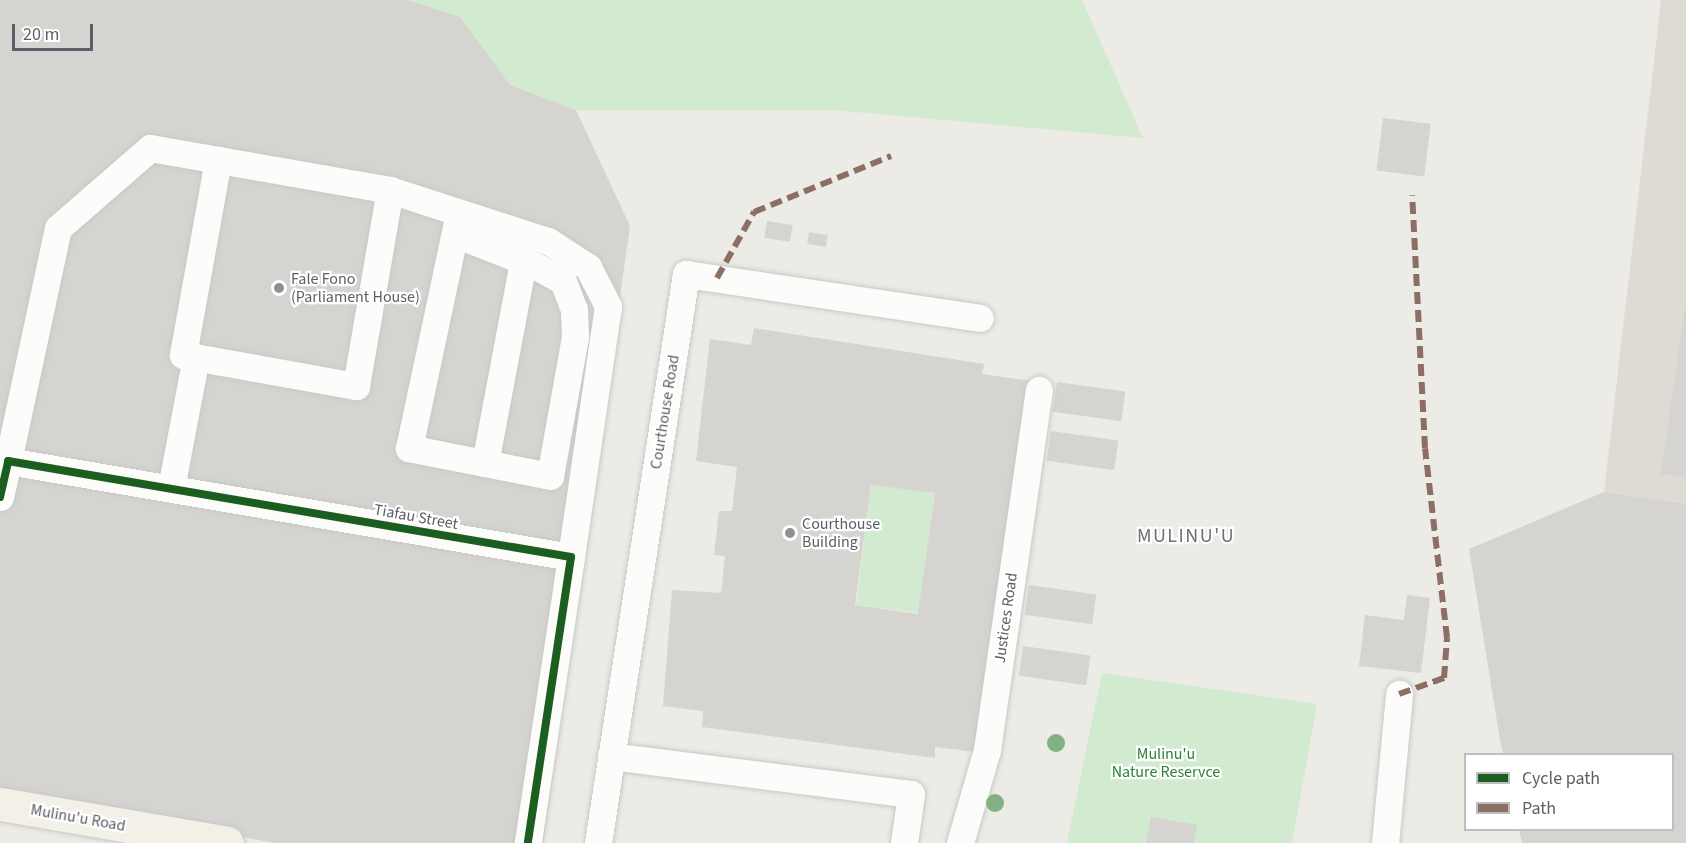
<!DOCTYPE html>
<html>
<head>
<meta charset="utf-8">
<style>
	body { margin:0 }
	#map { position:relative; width:1686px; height:843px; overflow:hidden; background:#ecebe5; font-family:"Source Sans 3",sans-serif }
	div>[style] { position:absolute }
	.education>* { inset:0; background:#dddbd3 }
	.green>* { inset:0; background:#d2ead0; transform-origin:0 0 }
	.building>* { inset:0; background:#d5d4d0; transform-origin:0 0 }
	.roads { filter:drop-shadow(0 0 2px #c8c9c8) drop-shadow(0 0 2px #c8c9c8) }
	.minor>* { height:27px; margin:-13.5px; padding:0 13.5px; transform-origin:13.5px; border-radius:13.5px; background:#fcfcfb }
	.major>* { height:33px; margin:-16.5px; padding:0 16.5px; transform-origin:16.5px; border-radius:16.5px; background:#f3f1e7 }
	.quiet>* { height:6px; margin-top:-3px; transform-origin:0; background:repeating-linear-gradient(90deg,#8d6e63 0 12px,transparent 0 18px) }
	.cycleway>* { height:8px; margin:-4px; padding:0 4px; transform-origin:4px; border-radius:4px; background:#1b5e20 }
	.trees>* { width:18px; height:18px; margin:-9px; border-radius:50%; background:#82b284 }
	.dots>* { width:16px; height:16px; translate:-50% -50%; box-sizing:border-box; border:3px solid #fff; border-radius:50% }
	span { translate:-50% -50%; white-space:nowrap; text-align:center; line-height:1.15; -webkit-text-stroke:4.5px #fff; paint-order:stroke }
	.poi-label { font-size:16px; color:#5b5f65 }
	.left { translate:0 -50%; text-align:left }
	.street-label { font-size:16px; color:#5b5f65 }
	.park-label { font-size:16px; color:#2b8334 }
	.quarter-label { font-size:20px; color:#6c7177; letter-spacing:1.5px }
	.legend { position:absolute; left:1464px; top:753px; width:210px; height:78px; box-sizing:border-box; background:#fff; border:2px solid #bdbfc1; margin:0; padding:8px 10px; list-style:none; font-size:18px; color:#5b5f65 }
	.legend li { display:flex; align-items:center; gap:12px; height:30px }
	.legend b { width:30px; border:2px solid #bdbfc1 }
	.scale { position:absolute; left:12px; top:24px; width:81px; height:27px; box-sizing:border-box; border:3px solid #5b5f65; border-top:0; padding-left:8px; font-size:18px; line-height:21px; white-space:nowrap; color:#5b5f65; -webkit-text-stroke:4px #fff; paint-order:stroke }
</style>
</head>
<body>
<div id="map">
	<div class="education">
		<div style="clip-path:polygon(1661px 0,1686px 0,1686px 504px,1604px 492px)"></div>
	</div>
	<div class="green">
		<div style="clip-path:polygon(408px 0,1082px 0,1143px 138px,834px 110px,576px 110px,510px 85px,460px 17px)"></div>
		<div style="left:871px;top:485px;width:64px;height:121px;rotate:7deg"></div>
		<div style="clip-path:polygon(1102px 673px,1317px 704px,1292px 843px,1067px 843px)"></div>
	</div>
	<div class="building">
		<div style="clip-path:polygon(0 0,408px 0,460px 17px,510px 85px,576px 110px,630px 226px,543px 843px,274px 843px,0 790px)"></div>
		<div style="left:1383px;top:118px;width:48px;height:53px;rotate:7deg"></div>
		<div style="left:767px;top:221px;width:26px;height:17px;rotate:9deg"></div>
		<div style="left:809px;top:232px;width:19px;height:12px;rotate:9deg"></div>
		<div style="clip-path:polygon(1685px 307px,1686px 307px,1686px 477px,1661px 474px)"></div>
		<div style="clip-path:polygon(evenodd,754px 328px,984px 364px,982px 374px,1031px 381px,976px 752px,935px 747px,935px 758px,702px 727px,703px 711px,663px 706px,672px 590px,721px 593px,725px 556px,714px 555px,719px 511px,732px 511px,737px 467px,696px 461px,710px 339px,751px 345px,754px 328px,871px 485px,935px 493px,918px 614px,855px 605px,871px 485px)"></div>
		<div style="left:1057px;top:382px;width:69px;height:30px;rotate:8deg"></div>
		<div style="left:1051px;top:431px;width:68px;height:30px;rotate:8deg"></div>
		<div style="clip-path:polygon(1604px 492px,1686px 504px,1686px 843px,1522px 843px,1519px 830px,1672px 830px,1672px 754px,1503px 754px,1500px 740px,1469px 549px)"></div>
		<div style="left:1029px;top:585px;width:68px;height:30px;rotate:8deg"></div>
		<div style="clip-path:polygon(1407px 595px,1430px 598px,1421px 673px,1359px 666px,1365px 615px,1404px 620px)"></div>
		<div style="left:1023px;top:646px;width:68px;height:30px;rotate:8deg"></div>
		<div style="clip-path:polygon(1151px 817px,1197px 825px,1194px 843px,1146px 843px)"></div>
	</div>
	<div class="roads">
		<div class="minor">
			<div style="left:218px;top:160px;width:198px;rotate:100.2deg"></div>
			<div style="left:183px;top:355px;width:176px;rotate:10.2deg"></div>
			<div style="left:356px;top:386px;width:199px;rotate:-80.2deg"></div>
			<div style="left:455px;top:234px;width:85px;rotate:21.4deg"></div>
			<div style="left:534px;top:265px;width:33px;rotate:29deg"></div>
			<div style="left:563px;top:281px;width:30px;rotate:69deg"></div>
			<div style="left:574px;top:309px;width:28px;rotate:88deg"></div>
			<div style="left:575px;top:337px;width:141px;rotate:100.2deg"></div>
			<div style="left:550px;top:476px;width:144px;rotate:-168.8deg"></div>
			<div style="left:409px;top:448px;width:240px;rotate:-78deg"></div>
			<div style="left:8px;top:461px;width:238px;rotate:-77.9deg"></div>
			<div style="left:58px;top:228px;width:122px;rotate:-41deg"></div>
			<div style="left:150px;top:148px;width:244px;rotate:9.9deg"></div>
			<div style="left:390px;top:190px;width:166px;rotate:17.9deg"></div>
			<div style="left:548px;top:241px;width:48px;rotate:33deg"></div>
			<div style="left:588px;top:267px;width:44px;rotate:62.9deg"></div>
			<div style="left:608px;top:306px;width:254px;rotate:98.4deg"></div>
			<div style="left:485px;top:463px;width:206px;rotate:-79.3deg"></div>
			<div style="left:171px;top:488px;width:133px;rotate:-79.2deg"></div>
			<div style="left:0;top:497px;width:37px;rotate:-77deg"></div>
			<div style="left:8px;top:461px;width:571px;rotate:9.68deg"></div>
			<div style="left:571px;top:557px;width:289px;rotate:98.6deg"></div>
			<div style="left:611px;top:756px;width:302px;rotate:7.2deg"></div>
			<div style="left:911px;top:794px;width:49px;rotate:98.1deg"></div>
			<div style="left:598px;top:843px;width:576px;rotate:-81.21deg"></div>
			<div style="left:686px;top:274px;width:297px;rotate:8.5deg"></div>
			<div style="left:960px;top:843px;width:97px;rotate:-73.8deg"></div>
			<div style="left:987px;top:750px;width:364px;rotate:-81.8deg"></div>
			<div style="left:1385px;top:843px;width:150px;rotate:-84.6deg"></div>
		</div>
		<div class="major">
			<div style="left:0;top:804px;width:230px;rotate:9.7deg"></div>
		</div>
	</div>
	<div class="quiet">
		<div style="left:717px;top:278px;width:76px;rotate:-60.7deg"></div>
		<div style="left:754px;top:212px;width:148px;rotate:-22.2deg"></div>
		<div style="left:1399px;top:694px;width:48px;rotate:-19.6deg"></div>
		<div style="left:1444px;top:678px;width:40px;rotate:-85.7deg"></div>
		<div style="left:1447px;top:638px;width:191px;rotate:-96.6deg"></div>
		<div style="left:1425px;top:448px;width:253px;rotate:-92.9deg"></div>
	</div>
	<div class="cycleway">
		<div style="left:0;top:497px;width:37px;rotate:-77deg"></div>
		<div style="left:8px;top:461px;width:571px;rotate:9.68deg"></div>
		<div style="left:571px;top:557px;width:289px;rotate:98.6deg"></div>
	</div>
	<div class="trees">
		<div style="left:1056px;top:743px"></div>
		<div style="left:995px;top:803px"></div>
	</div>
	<div class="dots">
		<div style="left:279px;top:288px;background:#8e9092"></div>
		<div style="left:790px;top:533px;background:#8e9092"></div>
	</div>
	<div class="poi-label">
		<span class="left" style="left:291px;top:288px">Fale Fono<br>(Parliament House)</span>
		<span class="left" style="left:802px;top:533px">Courthouse<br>Building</span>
	</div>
	<div class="street-label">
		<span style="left:665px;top:412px;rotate:-81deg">Courthouse Road</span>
		<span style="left:416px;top:517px;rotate:10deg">Tiafau Street</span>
		<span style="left:1006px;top:618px;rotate:-82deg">Justices Road</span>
		<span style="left:78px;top:818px;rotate:10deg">Mulinu'u Road</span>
	</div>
	<div class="park-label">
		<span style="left:1166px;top:763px">Mulinu'u<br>Nature Reservce</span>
	</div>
	<div class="quarter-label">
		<span style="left:1186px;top:536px">MULINU'U</span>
	</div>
	<ul class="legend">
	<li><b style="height:8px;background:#1b5e20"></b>Cycle path</li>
	<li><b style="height:8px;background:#8d6e63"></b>Path</li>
	</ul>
	<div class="scale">20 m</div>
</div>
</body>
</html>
